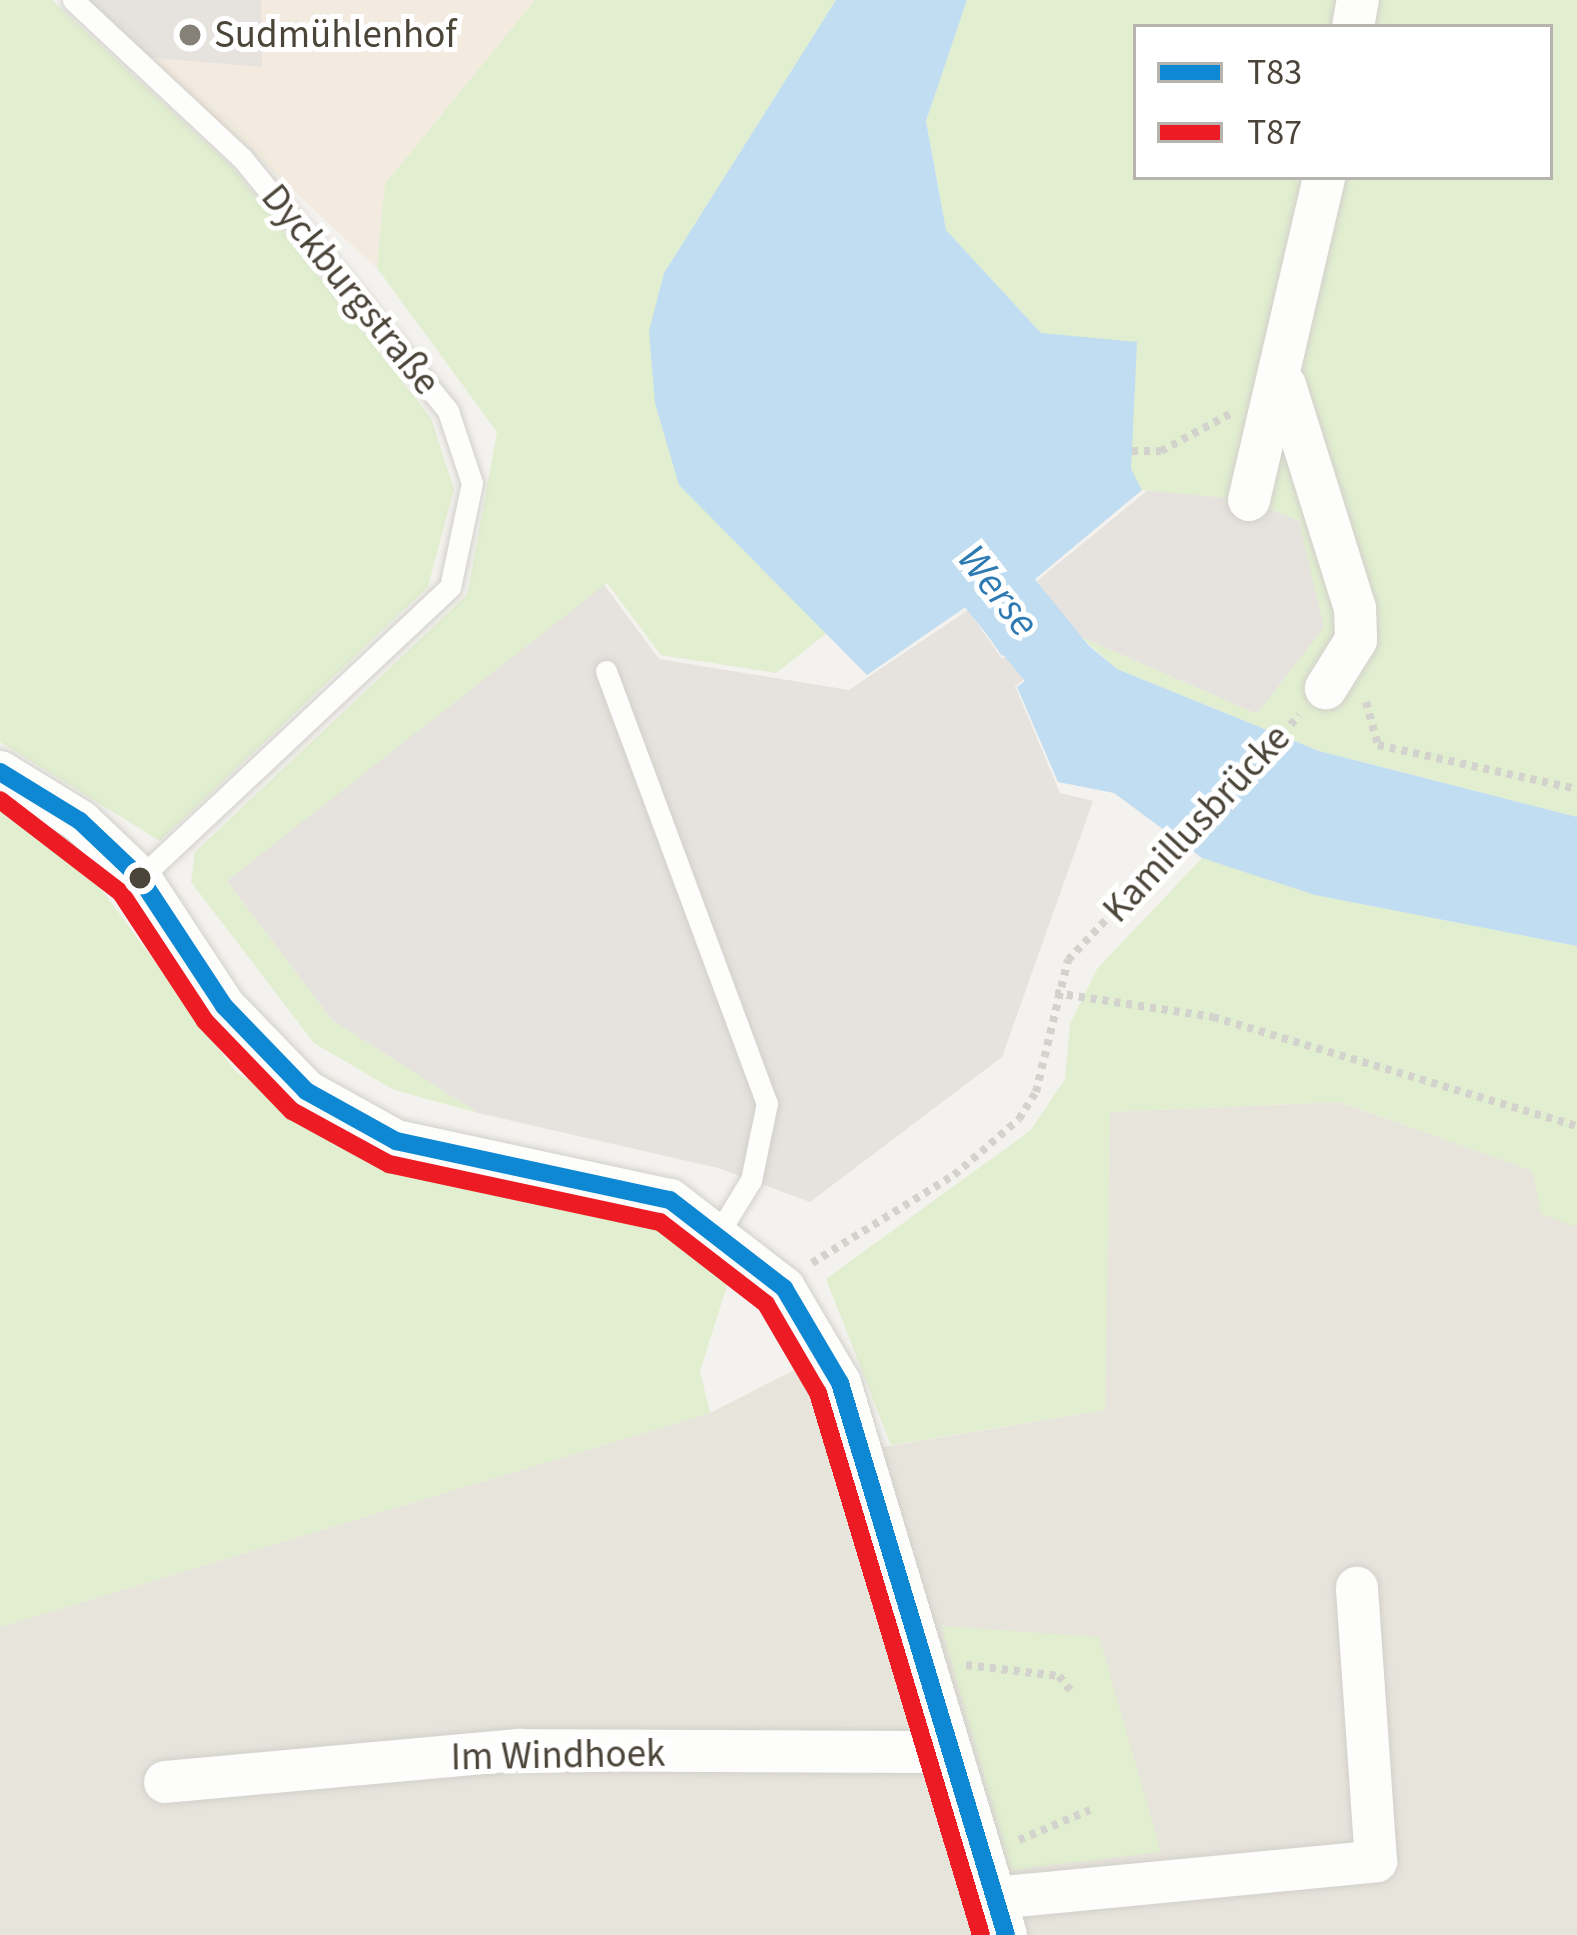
<!DOCTYPE html>
<html>
<head>
<meta charset="utf-8">
<style>
	body { margin:0 }
	#map { position:relative; width:1577px; height:1935px; overflow:hidden; background:#f4f2ee; font-family:"Source Sans 3",sans-serif }
	div>[style] { position:absolute }
	.residential>* { inset:0; background:#e7e4dc }
	.commercial>* { inset:0; background:#f3ebdf }
	.industrial>* { inset:0; background:#e6e2de }
	.green>* { inset:0; background:#e1eecf }
	.parking>* { inset:0; background:#e6e3df }
	.water>* { inset:0; background:#c0ddf1 }
	.river>* { height:72px; margin:-36px; padding:0 36px; transform-origin:36px; border-radius:36px; background:#c0ddf1 }
	.path>* { height:8px; margin-top:-4px; transform-origin:0; background:repeating-linear-gradient(90deg,#d3d2cc 0 6px,transparent 0 12px) }
	.roads { filter:drop-shadow(0 0 3px #d2d0cb) drop-shadow(0 0 3px #d2d0cb) }
	.lane>* { height:21px; margin:-10.5px; padding:0 10.5px; transform-origin:10.5px; border-radius:10.5px; background:#fdfdfc }
	.street>* { height:42px; margin:-21px; padding:0 21px; transform-origin:21px; border-radius:21px; background:#fdfdfc }
	.bus-1>* { height:18px; margin:-9px; padding:0 9px; transform-origin:9px; border-radius:9px; background:#0e88d3 }
	.bus-2>* { height:18px; margin:-9px; padding:0 9px; transform-origin:9px; border-radius:9px; background:#ed1c24 }
	.dots>* { width:33px; height:33px; translate:-50% -50%; box-sizing:border-box; border:6px solid #fff; border-radius:50% }
	span { translate:-50% -50%; white-space:nowrap; text-align:center; line-height:1.15; -webkit-text-stroke:10px #fff; paint-order:stroke }
	.poi-label { font-size:39px; color:#4b4439 }
	.left { translate:0 -50%; text-align:left }
	.street-label { font-size:39px; color:#4b4439 }
	.water-label { font-size:42px; color:#2e7ab2; font-style:italic }
	.legend { position:absolute; left:1133px; top:24px; width:420px; height:156px; box-sizing:border-box; background:#fff; border:3px solid #b7b4b0; margin:0; padding:15px 21px; list-style:none; font-size:36px; color:#4b4439 }
	.legend li { display:flex; align-items:center; gap:24px; height:60px }
	.legend b { width:60px; border:3px solid #b7b4b0 }
</style>
</head>
<body>
<div id="map">
	<div class="residential">
		<div style="clip-path:polygon(1339px 1102px,1534px 1171px,1577px 1226px,1577px 1935px,0 1935px,0 1627px,710px 1413px,808px 1363px,840px 1454px,1105px 1410px,1109px 1112px)"></div>
	</div>
	<div class="commercial">
		<div style="clip-path:polygon(88px 0,535px 0,385px 184px,377px 268px)"></div>
	</div>
	<div class="industrial">
		<div style="clip-path:polygon(1148px 490px,1249px 500px,1299px 521px,1325px 627px,1257px 714px,1081px 637px,1015px 686px,1060px 793px,1093px 801px,1002px 1057px,810px 1202px,718px 1168px,478px 1113px,332px 1020px,227px 881px,602px 582px,659px 659px,849px 690px,968px 610px,1002px 659px,1061px 620px,1037px 581px)"></div>
	</div>
	<div class="green">
		<div style="clip-path:polygon(0 0,52px 0,234px 169px,431px 418px,454px 489px,428px 587px,160px 841px,0 742px)"></div>
		<div style="clip-path:polygon(535px 0,836px 0,664px 273px,679px 485px,827px 633px,776px 673px,661px 655px,607px 583px,227px 881px,332px 1020px,478px 1113px,394px 1090px,314px 1043px,191px 882px,195px 852px,467px 595px,497px 432px,377px 268px,385px 184px)"></div>
		<div style="clip-path:polygon(evenodd,967px 0,1577px 0,1577px 817px,1319px 751px,1117px 669px,1081px 637px,1257px 714px,1324px 627px,1299px 521px,1249px 500px,1142px 490px,1041px 333px,946px 230px,926px 121px,967px 0,1136px 27px,1550px 27px,1550px 177px,1136px 177px,1136px 27px)"></div>
		<div style="clip-path:polygon(0 791px,63px 837px,235px 1071px,346px 1143px,429px 1174px,671px 1217px,733px 1267px,700px 1371px,710px 1413px,0 1627px)"></div>
		<div style="clip-path:polygon(1202px 858px,1316px 895px,1577px 946px,1577px 1227px,1541px 1214px,1533px 1171px,1340px 1102px,1110px 1112px,1105px 1410px,891px 1445px,826px 1279px,1031px 1130px,1065px 1079px,1070px 1024px,1097px 969px)"></div>
		<div style="clip-path:polygon(941px 1626px,1099px 1637px,1161px 1852px,1011px 1870px)"></div>
	</div>
	<div class="parking">
		<div style="clip-path:polygon(88px 0,261px 0,262px 67px,142px 57px)"></div>
	</div>
	<div class="water">
		<div style="clip-path:polygon(836px 0,967px 0,926px 121px,946px 230px,1041px 333px,1137px 342px,1131px 469px,1142px 490px,1034px 580px,1058px 619px,1002px 656px,967px 606px,867px 675px,679px 485px,655px 403px,649px 331px,664px 273px)"></div>
		<div style="clip-path:polygon(1081px 639px,1117px 669px,1319px 751px,1577px 817px,1577px 946px,1315px 895px,1202px 858px,1114px 793px,1058px 782px,1017px 687px)"></div>
	</div>
	<div class="river">
		<div style="left:972px;top:559px;width:225px;rotate:50.9deg"></div>
	</div>
	<div class="path">
		<div style="left:1132px;top:451px;width:29px"></div>
		<div style="left:1161px;top:451px;width:78px;rotate:-28.2deg"></div>
		<div style="left:1366px;top:702px;width:45px;rotate:74.4deg"></div>
		<div style="left:1378px;top:745px;width:204px;rotate:12.5deg"></div>
		<div style="left:1055px;top:993px;width:160px;rotate:8.6deg"></div>
		<div style="left:1213px;top:1017px;width:380px;rotate:16.7deg"></div>
		<div style="left:812px;top:1263px;width:167px;rotate:-31.8deg"></div>
		<div style="left:954px;top:1175px;width:86px;rotate:-40.7deg"></div>
		<div style="left:1019px;top:1119px;width:32px;rotate:-58deg"></div>
		<div style="left:1036px;top:1092px;width:136px;rotate:-76.4deg"></div>
		<div style="left:1068px;top:960px;width:337px;rotate:-46.6deg"></div>
		<div style="left:966px;top:1665px;width:94px;rotate:6.7deg"></div>
		<div style="left:1059px;top:1676px;width:24px;rotate:52deg"></div>
		<div style="left:1019px;top:1840px;width:77px;rotate:-22.9deg"></div>
	</div>
	<div class="roads">
		<div class="lane">
			<div style="left:73px;top:0;width:231px;rotate:43.1deg"></div>
			<div style="left:242px;top:158px;width:326px;rotate:50.8deg"></div>
			<div style="left:448px;top:411px;width:76px;rotate:71.6deg"></div>
			<div style="left:472px;top:483px;width:106px;rotate:101.9deg"></div>
			<div style="left:450px;top:587px;width:425px;rotate:136.8deg"></div>
			<div style="left:606px;top:671px;width:461px;rotate:69.6deg"></div>
			<div style="left:767px;top:1103px;width:79px;rotate:101.7deg"></div>
			<div style="left:751px;top:1180px;width:57px;rotate:121.5deg"></div>
		</div>
		<div class="street">
			<div style="left:1353px;top:27px;width:27px;rotate:-80deg"></div>
			<div style="left:1285px;top:385px;width:234px;rotate:72.6deg"></div>
			<div style="left:1355px;top:608px;width:32px;rotate:88deg"></div>
			<div style="left:1356px;top:640px;width:57px;rotate:122deg"></div>
			<div style="left:1249px;top:500px;width:332px;rotate:-76.9deg"></div>
			<div style="left:0;top:772px;width:94px;rotate:31.5deg"></div>
			<div style="left:80px;top:821px;width:83px;rotate:43.5deg"></div>
			<div style="left:140px;top:878px;width:153px;rotate:56.7deg"></div>
			<div style="left:224px;top:1006px;width:118px;rotate:46deg"></div>
			<div style="left:306px;top:1091px;width:103px;rotate:29.1deg"></div>
			<div style="left:396px;top:1141px;width:280px;rotate:12.2deg"></div>
			<div style="left:670px;top:1200px;width:144px;rotate:37.7deg"></div>
			<div style="left:784px;top:1288px;width:110px;rotate:59.5deg"></div>
			<div style="left:840px;top:1383px;width:576px;rotate:73.26deg"></div>
			<div style="left:165px;top:1782px;width:356px;rotate:-5.2deg"></div>
			<div style="left:520px;top:1750px;width:431px;rotate:0.3deg"></div>
			<div style="left:995px;top:1898px;width:383px;rotate:-5.5deg"></div>
			<div style="left:1376px;top:1861px;width:274px;rotate:-94deg"></div>
		</div>
	</div>
	<div class="bus-1">
		<div style="left:0;top:772px;width:94px;rotate:31.5deg"></div>
		<div style="left:80px;top:821px;width:83px;rotate:43.5deg"></div>
		<div style="left:140px;top:878px;width:153px;rotate:56.7deg"></div>
		<div style="left:224px;top:1006px;width:118px;rotate:46deg"></div>
		<div style="left:306px;top:1091px;width:103px;rotate:29.1deg"></div>
		<div style="left:396px;top:1141px;width:280px;rotate:12.2deg"></div>
		<div style="left:670px;top:1200px;width:144px;rotate:37.7deg"></div>
		<div style="left:784px;top:1288px;width:110px;rotate:59.5deg"></div>
		<div style="left:840px;top:1383px;width:576px;rotate:73.26deg"></div>
	</div>
	<div class="bus-2">
		<div style="left:0;top:800px;width:153px;rotate:37.5deg"></div>
		<div style="left:121px;top:893px;width:153px;rotate:56.7deg"></div>
		<div style="left:205px;top:1021px;width:125px;rotate:46deg"></div>
		<div style="left:292px;top:1111px;width:111px;rotate:28.7deg"></div>
		<div style="left:389px;top:1164px;width:277px;rotate:12.1deg"></div>
		<div style="left:660px;top:1222px;width:134px;rotate:37.7deg"></div>
		<div style="left:766px;top:1304px;width:103px;rotate:59.7deg"></div>
		<div style="left:818px;top:1393px;width:566px;rotate:73.26deg"></div>
	</div>
	<div class="dots">
		<div style="left:190px;top:35px;background:#868178"></div>
		<div style="left:140px;top:878px;background:#4b4439"></div>
	</div>
	<div class="poi-label">
		<span class="left" style="left:214px;top:35px">Sudmühlenhof</span>
	</div>
	<div class="street-label">
		<span style="left:350px;top:290px;rotate:51deg">Dyckburgstraße</span>
		<span style="left:1197px;top:824px;rotate:-47deg">Kamillusbrücke</span>
		<span style="left:558px;top:1756px;rotate:-1deg">Im Windhoek</span>
	</div>
	<div class="water-label">
		<span style="left:998px;top:591px;rotate:52deg">Werse</span>
	</div>
	<ul class="legend">
	<li><b style="height:15px;background:#0e88d3"></b>T83</li>
	<li><b style="height:15px;background:#ed1c24"></b>T87</li>
	</ul>
</div>
</body>
</html>
